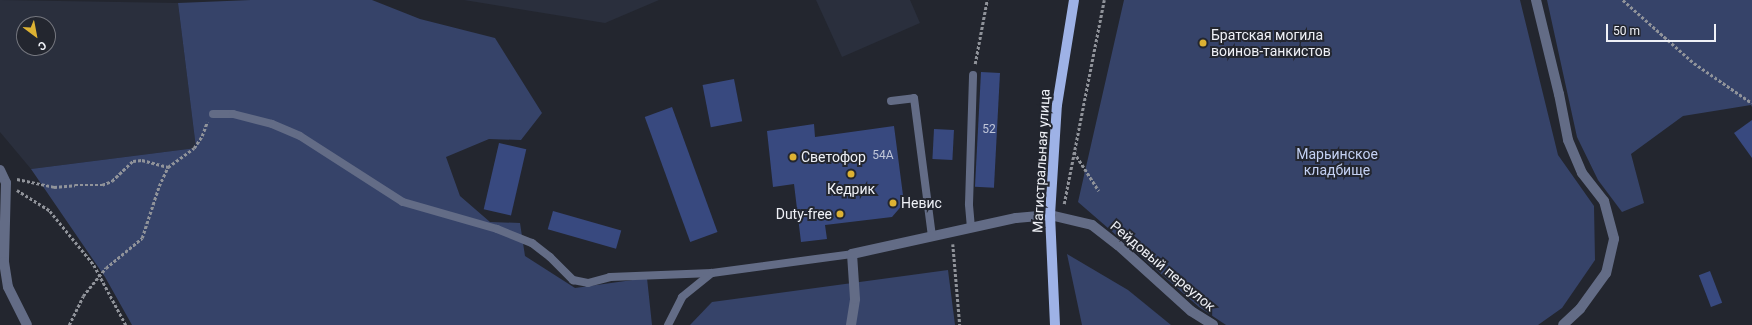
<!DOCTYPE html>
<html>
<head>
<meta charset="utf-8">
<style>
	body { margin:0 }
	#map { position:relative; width:1752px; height:325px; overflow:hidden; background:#23262f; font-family:Roboto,sans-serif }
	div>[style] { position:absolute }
	.built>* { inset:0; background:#2a2f3d }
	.green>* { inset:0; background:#364369 }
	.building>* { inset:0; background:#38497f; transform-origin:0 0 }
	.path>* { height:2.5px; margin-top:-1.25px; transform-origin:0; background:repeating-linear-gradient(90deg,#90939a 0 3px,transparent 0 5px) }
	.service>* { height:8px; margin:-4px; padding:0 4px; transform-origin:4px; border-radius:4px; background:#636c86 }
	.minor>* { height:10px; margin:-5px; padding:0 5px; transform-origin:5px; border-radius:5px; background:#636c86 }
	.primary>* { height:10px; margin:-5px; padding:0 5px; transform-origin:5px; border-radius:5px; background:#9eb2e6 }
	.dots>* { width:11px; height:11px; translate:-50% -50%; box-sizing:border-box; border:2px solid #23262f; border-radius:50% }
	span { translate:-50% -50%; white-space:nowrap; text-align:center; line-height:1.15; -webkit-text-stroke:4px #23262f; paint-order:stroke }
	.number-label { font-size:12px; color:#c1c7d9 }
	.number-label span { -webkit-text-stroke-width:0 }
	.poi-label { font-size:14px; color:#eff1f7 }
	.left { translate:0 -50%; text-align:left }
	.right { translate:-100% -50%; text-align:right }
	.park-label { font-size:14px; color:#c4d1f3 }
	.street-label { font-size:14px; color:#eff1f7 }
	.north { position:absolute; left:16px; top:16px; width:40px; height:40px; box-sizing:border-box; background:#23262f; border:1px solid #75777f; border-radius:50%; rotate:148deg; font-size:11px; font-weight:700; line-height:16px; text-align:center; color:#eff1f7 }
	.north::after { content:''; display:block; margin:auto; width:14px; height:18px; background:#ddb233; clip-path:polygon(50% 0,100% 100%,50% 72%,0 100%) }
	.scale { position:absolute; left:1606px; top:24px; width:110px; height:18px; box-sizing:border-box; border:2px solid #eff1f7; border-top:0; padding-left:5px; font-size:12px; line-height:14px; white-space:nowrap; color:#eff1f7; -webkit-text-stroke:3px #23262f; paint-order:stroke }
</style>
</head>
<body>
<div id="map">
	<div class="built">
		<div style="clip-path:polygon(evenodd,0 0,178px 3px,196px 148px,31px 169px,0 132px,0 0,24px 24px,48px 24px,48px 48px,24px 48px,24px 24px)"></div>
		<div style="clip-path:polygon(464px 0,659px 0,605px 23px)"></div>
		<div style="clip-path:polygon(816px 0,910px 0,920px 23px,842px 57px)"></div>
	</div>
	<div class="green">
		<div style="clip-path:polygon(251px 0,372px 0,420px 19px,495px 38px,542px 113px,521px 140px,489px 139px,446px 157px,460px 196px,490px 222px,520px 223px,525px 256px,575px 288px,647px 278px,652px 325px,132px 325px,105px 277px,31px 169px,196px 148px,178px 3px)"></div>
		<div style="clip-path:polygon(1124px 0,1520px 0,1558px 155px,1594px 206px,1595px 260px,1562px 308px,1538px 325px,1226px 325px,1199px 307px,1078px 202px)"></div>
		<div style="clip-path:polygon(1547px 0,1752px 0,1752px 107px,1751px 105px,1683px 116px,1631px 154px,1644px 203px,1622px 212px,1598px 180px,1577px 137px)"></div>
		<div style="clip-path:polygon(1067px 254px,1128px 290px,1171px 325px,1082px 325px)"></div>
		<div style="clip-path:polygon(948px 270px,955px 325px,690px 325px,712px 302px)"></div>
	</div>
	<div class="building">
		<div style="left:981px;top:72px;width:19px;height:115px;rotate:3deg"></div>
		<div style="left:734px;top:79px;width:43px;height:32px;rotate:79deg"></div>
		<div style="left:672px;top:107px;width:133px;height:29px;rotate:70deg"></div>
		<div style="clip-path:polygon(1752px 120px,1752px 158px,1734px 133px)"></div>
		<div style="clip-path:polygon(814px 124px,815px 137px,894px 126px,904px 203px,892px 217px,825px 225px,827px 239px,801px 242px,794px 184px,773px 187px,767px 131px)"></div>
		<div style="left:934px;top:129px;width:20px;height:30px;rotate:3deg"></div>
		<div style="left:499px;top:143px;width:28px;height:68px;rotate:13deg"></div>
		<div style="left:553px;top:211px;width:71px;height:19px;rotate:16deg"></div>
		<div style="left:1710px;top:271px;width:34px;height:12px;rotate:69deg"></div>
	</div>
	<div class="path">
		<div style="left:1623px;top:0;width:95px;rotate:41.6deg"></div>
		<div style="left:1694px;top:63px;width:70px;rotate:34.6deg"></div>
		<div style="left:975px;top:64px;width:65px;rotate:-79.4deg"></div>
		<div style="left:1074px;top:152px;width:46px;rotate:57.3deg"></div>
		<div style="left:17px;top:179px;width:38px;rotate:12deg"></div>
		<div style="left:54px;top:187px;width:21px;rotate:-5deg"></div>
		<div style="left:75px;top:185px;width:27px"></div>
		<div style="left:102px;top:185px;width:11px;rotate:-22deg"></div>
		<div style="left:112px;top:181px;width:29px;rotate:-44deg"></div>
		<div style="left:133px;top:161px;width:9px;rotate:-6deg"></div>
		<div style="left:142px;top:160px;width:27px;rotate:15deg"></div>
		<div style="left:17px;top:190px;width:39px;rotate:32deg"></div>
		<div style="left:50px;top:211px;width:70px;rotate:50.8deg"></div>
		<div style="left:94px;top:265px;width:68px;rotate:61.9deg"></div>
		<div style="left:1064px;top:204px;width:208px;rotate:-78.9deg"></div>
		<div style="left:953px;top:244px;width:81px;rotate:85.1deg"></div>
		<div style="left:69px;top:325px;width:32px;rotate:-64deg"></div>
		<div style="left:83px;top:296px;width:36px;rotate:-51deg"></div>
		<div style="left:106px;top:268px;width:47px;rotate:-39.8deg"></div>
		<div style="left:142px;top:238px;width:55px;rotate:-71.9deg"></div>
		<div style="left:159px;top:186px;width:21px;rotate:-65deg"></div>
		<div style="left:168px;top:167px;width:32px;rotate:-36deg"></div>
		<div style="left:194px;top:148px;width:14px;rotate:-56deg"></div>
		<div style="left:202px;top:136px;width:15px;rotate:-70deg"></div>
	</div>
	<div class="service">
		<div style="left:891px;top:101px;width:23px;rotate:-7deg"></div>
		<div style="left:914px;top:98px;width:140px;rotate:82.6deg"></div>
		<div style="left:213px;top:114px;width:20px"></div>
		<div style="left:233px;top:114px;width:40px;rotate:14.4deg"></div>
		<div style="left:272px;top:124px;width:30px;rotate:23deg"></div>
		<div style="left:300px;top:136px;width:122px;rotate:32.7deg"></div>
		<div style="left:403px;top:202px;width:98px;rotate:16deg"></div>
		<div style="left:497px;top:229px;width:38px;rotate:22deg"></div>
		<div style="left:532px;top:243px;width:23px;rotate:38deg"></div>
		<div style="left:550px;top:257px;width:33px;rotate:45deg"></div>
		<div style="left:573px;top:280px;width:15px;rotate:11deg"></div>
		<div style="left:588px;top:283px;width:23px;rotate:-15deg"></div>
		<div style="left:610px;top:277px;width:102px;rotate:-2.2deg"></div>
		<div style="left:712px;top:273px;width:141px;rotate:-7.7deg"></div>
		<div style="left:971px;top:228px;width:24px;rotate:-95deg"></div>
		<div style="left:969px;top:204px;width:129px;rotate:-88.2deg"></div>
		<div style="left:668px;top:325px;width:31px;rotate:-63deg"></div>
		<div style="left:682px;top:297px;width:38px;rotate:-39deg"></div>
	</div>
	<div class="minor">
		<div style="left:1536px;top:0;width:97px;rotate:76.3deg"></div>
		<div style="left:1559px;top:94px;width:47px;rotate:78.9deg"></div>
		<div style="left:1568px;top:140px;width:36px;rotate:67deg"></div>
		<div style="left:1582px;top:173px;width:36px;rotate:52deg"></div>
		<div style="left:1604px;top:201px;width:39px;rotate:75deg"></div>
		<div style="left:1614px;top:239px;width:35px;rotate:103deg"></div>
		<div style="left:1606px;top:273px;width:44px;rotate:125.8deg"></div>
		<div style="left:1580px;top:309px;width:23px;rotate:137deg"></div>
		<div style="left:0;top:170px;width:14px;rotate:65deg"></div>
		<div style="left:6px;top:183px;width:79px;rotate:91.5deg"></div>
		<div style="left:4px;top:262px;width:25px;rotate:81deg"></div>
		<div style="left:8px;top:287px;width:42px;rotate:63.4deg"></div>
		<div style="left:851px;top:325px;width:26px;rotate:-81deg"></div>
		<div style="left:855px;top:299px;width:45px;rotate:-93.8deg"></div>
		<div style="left:852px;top:254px;width:168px;rotate:-12.4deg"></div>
		<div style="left:1016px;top:218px;width:34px;rotate:-5deg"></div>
		<div style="left:1050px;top:215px;width:43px;rotate:13.4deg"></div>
		<div style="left:1092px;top:225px;width:33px;rotate:38deg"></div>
		<div style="left:1118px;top:245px;width:98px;rotate:42.1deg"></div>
		<div style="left:1191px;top:311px;width:26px;rotate:32deg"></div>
	</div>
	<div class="primary">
		<div style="left:1055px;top:325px;width:110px;rotate:-92.6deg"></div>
		<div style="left:1050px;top:215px;width:110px;rotate:-86.4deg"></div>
		<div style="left:1057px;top:105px;width:106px;rotate:-80.8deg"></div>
	</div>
	<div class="dots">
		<div style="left:1203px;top:43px;background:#ddb233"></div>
		<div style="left:793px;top:157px;background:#ddb233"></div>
		<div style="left:851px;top:174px;background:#ddb233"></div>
		<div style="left:893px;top:203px;background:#ddb233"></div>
		<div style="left:840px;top:214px;background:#ddb233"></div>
	</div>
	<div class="number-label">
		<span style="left:989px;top:130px">52</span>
		<span style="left:883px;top:156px">54А</span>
	</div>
	<div class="poi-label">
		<span class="left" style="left:1211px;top:43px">Братская могила<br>воинов-танкистов</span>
		<span class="left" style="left:801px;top:157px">Светофор</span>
		<span style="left:851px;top:189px">Кедрик</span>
		<span class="left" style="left:901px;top:203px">Невис</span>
		<span class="right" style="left:832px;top:214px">Duty-free</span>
	</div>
	<div class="park-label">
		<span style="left:1337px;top:162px">Марьинское<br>кладбище</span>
	</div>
	<div class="street-label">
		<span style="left:1041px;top:161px;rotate:-87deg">Магистральная улица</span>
		<span style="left:1163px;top:266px;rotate:40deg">Рейдовый переулок</span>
	</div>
	<div class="north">С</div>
	<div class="scale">50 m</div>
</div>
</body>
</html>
